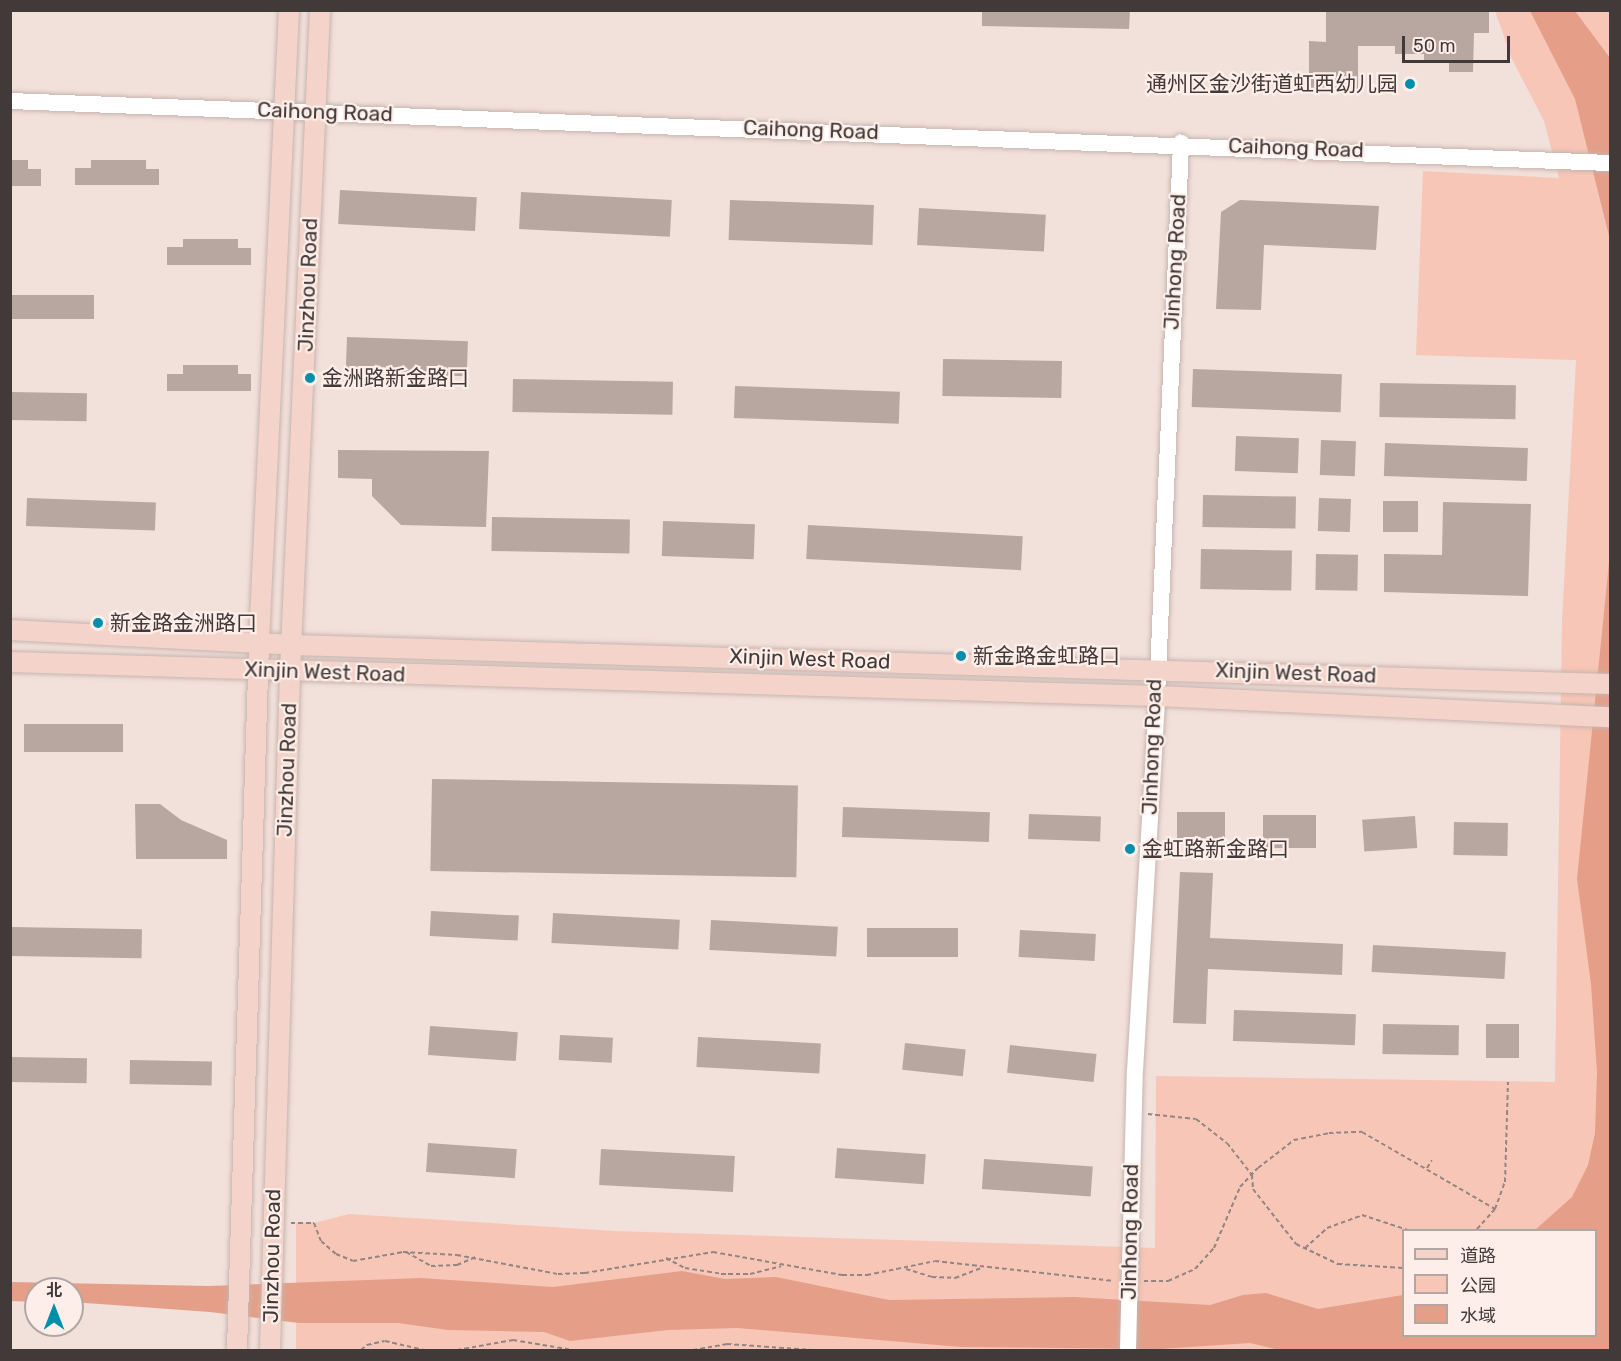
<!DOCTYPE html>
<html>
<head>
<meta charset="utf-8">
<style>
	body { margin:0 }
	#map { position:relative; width:1621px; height:1361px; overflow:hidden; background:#f2e0da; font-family:Rubik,"Noto Sans SC",sans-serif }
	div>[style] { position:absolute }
	.green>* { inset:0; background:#f7c6b6 }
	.water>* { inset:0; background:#e59f88 }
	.building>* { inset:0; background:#b8a7a1; transform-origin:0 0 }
	.path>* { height:2px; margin-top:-1px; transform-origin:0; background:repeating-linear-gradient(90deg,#928582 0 4.5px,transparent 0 7.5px) }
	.roads { filter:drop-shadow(0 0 2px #c6b4ae) drop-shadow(0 0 2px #c6b4ae) }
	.tertiary>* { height:16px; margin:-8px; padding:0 8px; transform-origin:8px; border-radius:8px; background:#fff }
	.secondary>* { height:20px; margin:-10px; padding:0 10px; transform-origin:10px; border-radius:10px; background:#f4d4ca }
	.dots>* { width:16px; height:16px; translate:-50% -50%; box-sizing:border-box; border:3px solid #fdeee9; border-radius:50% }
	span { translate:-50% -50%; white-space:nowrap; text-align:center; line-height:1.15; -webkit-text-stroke:4.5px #fdeee9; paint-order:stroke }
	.poi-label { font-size:21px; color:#423a38 }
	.right { translate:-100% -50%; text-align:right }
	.left { translate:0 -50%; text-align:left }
	.street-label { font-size:21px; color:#423a38 }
	.frame { position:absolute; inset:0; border:12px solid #423a38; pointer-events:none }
	.legend { position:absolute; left:1402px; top:1229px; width:195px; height:108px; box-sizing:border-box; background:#fdeee9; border:2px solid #b2a6a2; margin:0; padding:8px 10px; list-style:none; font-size:18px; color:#423a38 }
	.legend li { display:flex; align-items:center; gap:12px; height:30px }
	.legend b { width:30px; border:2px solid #b2a6a2 }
	.north { position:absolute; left:24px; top:1277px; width:60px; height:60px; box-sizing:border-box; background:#fdeee9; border:2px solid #b2a6a2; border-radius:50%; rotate:0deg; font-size:16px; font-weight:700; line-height:24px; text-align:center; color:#423a38 }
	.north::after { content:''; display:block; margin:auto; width:21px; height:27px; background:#008eaa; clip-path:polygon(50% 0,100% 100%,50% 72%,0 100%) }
	.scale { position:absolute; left:1402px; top:36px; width:108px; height:27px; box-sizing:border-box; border:3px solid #423a38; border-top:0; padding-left:8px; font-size:18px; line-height:21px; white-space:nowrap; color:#423a38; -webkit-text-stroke:4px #fdeee9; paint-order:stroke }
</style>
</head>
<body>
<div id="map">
	<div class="green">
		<div style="clip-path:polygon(evenodd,1495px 11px,1610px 11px,1610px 1350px,296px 1350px,296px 1223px,314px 1223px,349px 1214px,615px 1231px,1155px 1248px,1156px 1076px,1555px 1082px,1562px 621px,1576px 360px,1416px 355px,1423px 171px,1559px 178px,1544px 121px,1512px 59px,1495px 11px,1404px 1230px,1596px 1230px,1596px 1336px,1404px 1336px,1404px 1230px)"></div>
	</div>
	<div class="water">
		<div style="clip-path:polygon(1530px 11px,1575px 11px,1610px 58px,1610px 240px,1575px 99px)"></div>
		<div style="clip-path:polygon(1610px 553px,1610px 1350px,1279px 1350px,1250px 1343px,1160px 1349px,961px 1347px,737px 1328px,668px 1330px,570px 1341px,544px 1332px,448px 1330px,398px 1323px,299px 1323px,210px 1312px,72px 1302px,72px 1289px,36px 1289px,36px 1302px,11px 1301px,10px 1282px,209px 1286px,421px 1278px,553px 1287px,682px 1271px,725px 1279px,776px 1277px,889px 1300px,1074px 1297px,1210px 1305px,1243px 1295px,1266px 1293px,1318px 1309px,1403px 1295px,1404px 1336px,1596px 1336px,1596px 1230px,1535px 1230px,1572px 1197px,1588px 1165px,1595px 1133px,1597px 1072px,1591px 984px,1577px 879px)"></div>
	</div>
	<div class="building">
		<div style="clip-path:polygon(982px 10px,1130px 10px,1129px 29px,982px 26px)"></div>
		<div style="clip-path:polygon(1326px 10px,1489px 10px,1489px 33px,1474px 33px,1473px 72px,1449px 72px,1449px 62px,1424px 62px,1424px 54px,1395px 54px,1395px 46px,1358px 46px,1358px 89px,1309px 89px,1309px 41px,1326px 42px)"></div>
		<div style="clip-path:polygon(10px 160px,28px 160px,28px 169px,41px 169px,41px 186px,10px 186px)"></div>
		<div style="clip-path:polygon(91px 160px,146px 160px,146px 169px,159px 169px,159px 185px,75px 185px,75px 168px,91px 168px)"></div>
		<div style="left:340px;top:190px;width:137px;height:34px;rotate:3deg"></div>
		<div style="left:521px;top:192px;width:151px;height:37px;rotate:3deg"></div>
		<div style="left:730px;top:200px;width:144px;height:40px;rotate:2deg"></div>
		<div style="clip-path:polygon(1240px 200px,1379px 206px,1376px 250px,1264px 245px,1261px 310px,1216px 309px,1221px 212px)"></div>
		<div style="left:919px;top:208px;width:127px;height:37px;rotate:3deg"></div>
		<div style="clip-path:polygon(183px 239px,238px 239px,238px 248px,251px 248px,251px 265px,167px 265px,167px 247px,183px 247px)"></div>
		<div style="left:12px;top:295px;width:82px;height:24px"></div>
		<div style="left:347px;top:337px;width:121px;height:35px;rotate:2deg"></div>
		<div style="left:943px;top:359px;width:119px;height:37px;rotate:1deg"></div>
		<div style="clip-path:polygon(183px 365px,238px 365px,238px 374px,251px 374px,251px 391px,167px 391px,167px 374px,183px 374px)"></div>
		<div style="left:1193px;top:369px;width:149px;height:38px;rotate:2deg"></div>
		<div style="left:513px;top:379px;width:160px;height:33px;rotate:1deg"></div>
		<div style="left:1380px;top:383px;width:136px;height:34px;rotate:1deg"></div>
		<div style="left:735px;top:386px;width:165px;height:32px;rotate:2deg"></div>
		<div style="left:10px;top:392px;width:77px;height:28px;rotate:1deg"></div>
		<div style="left:1236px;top:436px;width:63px;height:35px;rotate:2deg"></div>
		<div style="left:1321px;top:440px;width:35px;height:35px;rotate:2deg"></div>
		<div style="left:1385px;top:443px;width:143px;height:33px;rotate:2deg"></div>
		<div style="clip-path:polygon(338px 450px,489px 451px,486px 527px,401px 525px,372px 496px,372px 479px,338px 478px)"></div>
		<div style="left:1203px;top:495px;width:93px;height:32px;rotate:1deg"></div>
		<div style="left:27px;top:498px;width:129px;height:28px;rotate:2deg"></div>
		<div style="left:1319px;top:498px;width:32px;height:33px;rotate:2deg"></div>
		<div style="left:1383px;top:501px;width:35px;height:31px"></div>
		<div style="clip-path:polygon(1443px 502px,1531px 504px,1528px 596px,1384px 592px,1384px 554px,1442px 555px)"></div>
		<div style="left:492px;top:517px;width:138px;height:34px;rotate:1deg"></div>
		<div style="left:663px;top:521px;width:92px;height:35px;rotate:2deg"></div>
		<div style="left:808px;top:525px;width:215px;height:34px;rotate:3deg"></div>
		<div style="left:1201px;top:549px;width:91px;height:40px;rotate:1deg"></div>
		<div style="left:1316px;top:554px;width:42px;height:36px;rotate:1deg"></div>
		<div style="left:123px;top:724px;width:28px;height:99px;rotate:90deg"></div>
		<div style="left:432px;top:779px;width:366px;height:92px;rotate:1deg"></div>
		<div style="clip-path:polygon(135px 804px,160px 804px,181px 820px,227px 840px,227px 859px,136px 859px)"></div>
		<div style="left:843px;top:807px;width:147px;height:30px;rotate:2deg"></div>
		<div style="left:1177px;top:812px;width:48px;height:28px"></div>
		<div style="left:1029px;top:814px;width:72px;height:25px;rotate:2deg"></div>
		<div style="left:1316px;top:815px;width:33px;height:53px;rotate:90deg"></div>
		<div style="left:1415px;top:816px;width:32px;height:53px;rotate:86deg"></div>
		<div style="left:1454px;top:822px;width:54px;height:33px;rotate:1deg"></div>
		<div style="clip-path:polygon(1180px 872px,1213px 873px,1210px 938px,1343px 944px,1342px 975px,1208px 969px,1206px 1024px,1173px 1023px)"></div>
		<div style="left:431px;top:911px;width:88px;height:25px;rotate:3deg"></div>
		<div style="left:553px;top:913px;width:127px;height:30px;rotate:3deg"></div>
		<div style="left:711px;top:920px;width:127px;height:30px;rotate:3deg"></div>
		<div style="left:11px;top:927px;width:131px;height:29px;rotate:1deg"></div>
		<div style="left:867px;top:928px;width:91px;height:29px"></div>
		<div style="left:1020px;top:930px;width:76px;height:27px;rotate:3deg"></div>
		<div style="left:1373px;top:945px;width:133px;height:27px;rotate:3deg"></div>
		<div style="left:1234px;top:1010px;width:122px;height:31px;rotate:2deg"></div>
		<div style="left:1383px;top:1024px;width:76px;height:30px;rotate:1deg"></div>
		<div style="left:1486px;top:1024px;width:33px;height:34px"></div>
		<div style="left:430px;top:1026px;width:88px;height:29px;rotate:4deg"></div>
		<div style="left:560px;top:1035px;width:53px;height:25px;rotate:3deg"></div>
		<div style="left:698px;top:1037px;width:123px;height:30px;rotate:3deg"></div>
		<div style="left:905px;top:1043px;width:61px;height:27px;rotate:6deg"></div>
		<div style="left:1010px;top:1045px;width:87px;height:28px;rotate:6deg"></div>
		<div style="left:10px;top:1057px;width:77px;height:25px;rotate:1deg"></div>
		<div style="left:130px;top:1060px;width:82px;height:24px;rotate:1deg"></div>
		<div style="left:428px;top:1143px;width:89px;height:29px;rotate:4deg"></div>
		<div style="left:837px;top:1148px;width:89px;height:30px;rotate:4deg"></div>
		<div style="left:601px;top:1149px;width:134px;height:36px;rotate:3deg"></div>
		<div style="left:984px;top:1159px;width:109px;height:30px;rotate:4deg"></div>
	</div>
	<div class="path">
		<div style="left:1148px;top:1114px;width:48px;rotate:5.9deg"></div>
		<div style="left:1196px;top:1119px;width:39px;rotate:38deg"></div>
		<div style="left:1227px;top:1143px;width:41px;rotate:52deg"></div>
		<div style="left:1252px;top:1175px;width:14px;rotate:86deg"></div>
		<div style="left:1253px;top:1189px;width:70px;rotate:52deg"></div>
		<div style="left:1296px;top:1244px;width:47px;rotate:25.5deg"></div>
		<div style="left:1338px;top:1264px;width:66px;rotate:3.5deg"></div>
		<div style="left:1427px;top:1168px;width:9px;rotate:-58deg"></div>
		<div style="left:1495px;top:1209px;width:29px;rotate:-70deg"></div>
		<div style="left:1505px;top:1182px;width:100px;rotate:-88.3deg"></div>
		<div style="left:291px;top:1223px;width:23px"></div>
		<div style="left:314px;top:1223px;width:19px;rotate:69deg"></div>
		<div style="left:321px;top:1241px;width:20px;rotate:41deg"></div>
		<div style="left:336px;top:1254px;width:18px;rotate:22deg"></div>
		<div style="left:353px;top:1261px;width:51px;rotate:-10.2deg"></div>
		<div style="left:403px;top:1252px;width:54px;rotate:3.2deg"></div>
		<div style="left:457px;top:1255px;width:103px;rotate:10.7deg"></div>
		<div style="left:558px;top:1274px;width:27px;rotate:-2deg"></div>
		<div style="left:585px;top:1273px;width:130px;rotate:-9.3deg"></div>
		<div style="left:713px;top:1252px;width:131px;rotate:10.1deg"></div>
		<div style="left:842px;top:1275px;width:25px"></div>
		<div style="left:867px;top:1275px;width:69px;rotate:-11.6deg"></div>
		<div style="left:935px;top:1261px;width:180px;rotate:6.4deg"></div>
		<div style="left:1305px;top:1248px;width:30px;rotate:-42deg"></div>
		<div style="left:1327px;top:1228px;width:37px;rotate:-20deg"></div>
		<div style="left:1362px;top:1215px;width:48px;rotate:18.1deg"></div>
		<div style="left:406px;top:1252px;width:29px;rotate:29deg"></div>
		<div style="left:431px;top:1266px;width:26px;rotate:-2deg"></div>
		<div style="left:457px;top:1265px;width:21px;rotate:-23deg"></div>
		<div style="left:666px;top:1258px;width:21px;rotate:28deg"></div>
		<div style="left:685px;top:1268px;width:36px;rotate:9deg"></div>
		<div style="left:721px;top:1274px;width:29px"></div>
		<div style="left:750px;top:1274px;width:32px;rotate:-14deg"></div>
		<div style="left:906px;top:1269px;width:27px;rotate:17deg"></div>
		<div style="left:932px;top:1277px;width:23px;rotate:2deg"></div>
		<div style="left:955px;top:1278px;width:28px;rotate:-21deg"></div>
		<div style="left:1144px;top:1281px;width:24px"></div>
		<div style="left:1168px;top:1281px;width:30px;rotate:-24deg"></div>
		<div style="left:1195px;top:1269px;width:28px;rotate:-48deg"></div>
		<div style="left:1214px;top:1248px;width:66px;rotate:-66.9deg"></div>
		<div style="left:1240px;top:1187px;width:26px;rotate:-47deg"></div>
		<div style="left:1258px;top:1168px;width:46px;rotate:-37.9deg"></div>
		<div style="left:1294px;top:1140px;width:36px;rotate:-11deg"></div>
		<div style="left:1329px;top:1133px;width:33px;rotate:-2deg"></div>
		<div style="left:1362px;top:1132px;width:154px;rotate:30.1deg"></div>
		<div style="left:1495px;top:1209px;width:28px;rotate:132deg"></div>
		<div style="left:361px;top:1350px;width:8px;rotate:-40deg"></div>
		<div style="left:367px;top:1345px;width:18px;rotate:-13deg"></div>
		<div style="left:385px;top:1341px;width:40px;rotate:13deg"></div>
		<div style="left:457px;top:1350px;width:57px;rotate:-10.1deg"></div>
		<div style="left:513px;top:1340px;width:61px;rotate:9.5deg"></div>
		<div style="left:693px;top:1350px;width:35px;rotate:-10deg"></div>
		<div style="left:727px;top:1344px;width:86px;rotate:4deg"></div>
	</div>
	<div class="roads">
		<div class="tertiary">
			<div style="left:10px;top:101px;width:1601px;rotate:2.22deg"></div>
			<div style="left:1128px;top:1350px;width:279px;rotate:-88.6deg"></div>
			<div style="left:1135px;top:1071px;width:376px;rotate:-86.6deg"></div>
			<div style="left:1157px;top:696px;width:554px;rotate:-87.51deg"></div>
		</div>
		<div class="secondary">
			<div style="left:10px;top:630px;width:284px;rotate:3deg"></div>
			<div style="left:294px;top:645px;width:1317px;rotate:1.7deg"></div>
			<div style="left:10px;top:662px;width:1148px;rotate:1.7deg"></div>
			<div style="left:1157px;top:696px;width:453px;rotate:2.7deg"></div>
			<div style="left:237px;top:1350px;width:709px;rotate:-88.22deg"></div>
			<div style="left:259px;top:641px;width:632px;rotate:-87.28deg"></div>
			<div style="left:270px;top:1350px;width:679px;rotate:-88.31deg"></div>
			<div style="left:290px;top:671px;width:662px;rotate:-87.4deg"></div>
		</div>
	</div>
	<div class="dots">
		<div style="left:1410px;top:84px;background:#008eaa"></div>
		<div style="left:310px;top:378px;background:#008eaa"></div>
		<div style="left:98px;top:623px;background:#008eaa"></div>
		<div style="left:961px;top:656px;background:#008eaa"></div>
		<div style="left:1130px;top:849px;background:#008eaa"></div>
	</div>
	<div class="poi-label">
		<span class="right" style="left:1398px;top:84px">通州区金沙街道虹西幼儿园</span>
		<span class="left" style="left:322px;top:378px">金洲路新金路口</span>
		<span class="left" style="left:110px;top:623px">新金路金洲路口</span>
		<span class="left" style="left:973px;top:656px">新金路金虹路口</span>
		<span class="left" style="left:1142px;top:849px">金虹路新金路口</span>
	</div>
	<div class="street-label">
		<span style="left:325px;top:112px;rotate:2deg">Caihong Road</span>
		<span style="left:811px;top:130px;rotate:2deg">Caihong Road</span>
		<span style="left:1296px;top:148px;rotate:2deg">Caihong Road</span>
		<span style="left:1175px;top:262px;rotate:-87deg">Jinhong Road</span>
		<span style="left:308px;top:285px;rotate:-88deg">Jinzhou Road</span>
		<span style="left:810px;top:659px;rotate:2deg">Xinjin West Road</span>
		<span style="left:325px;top:672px;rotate:2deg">Xinjin West Road</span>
		<span style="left:1296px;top:673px;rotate:2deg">Xinjin West Road</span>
		<span style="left:1152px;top:747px;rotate:-88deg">Jinhong Road</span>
		<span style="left:287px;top:770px;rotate:-88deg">Jinzhou Road</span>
		<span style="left:1130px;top:1232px;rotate:-89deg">Jinhong Road</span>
		<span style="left:272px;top:1256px;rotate:-89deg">Jinzhou Road</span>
	</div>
	<div class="frame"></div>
	<ul class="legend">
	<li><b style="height:8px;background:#f4d4ca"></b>道路</li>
	<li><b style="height:16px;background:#f7c6b6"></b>公园</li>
	<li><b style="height:16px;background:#e59f88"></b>水域</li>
	</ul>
	<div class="north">北</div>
	<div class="scale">50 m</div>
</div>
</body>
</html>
